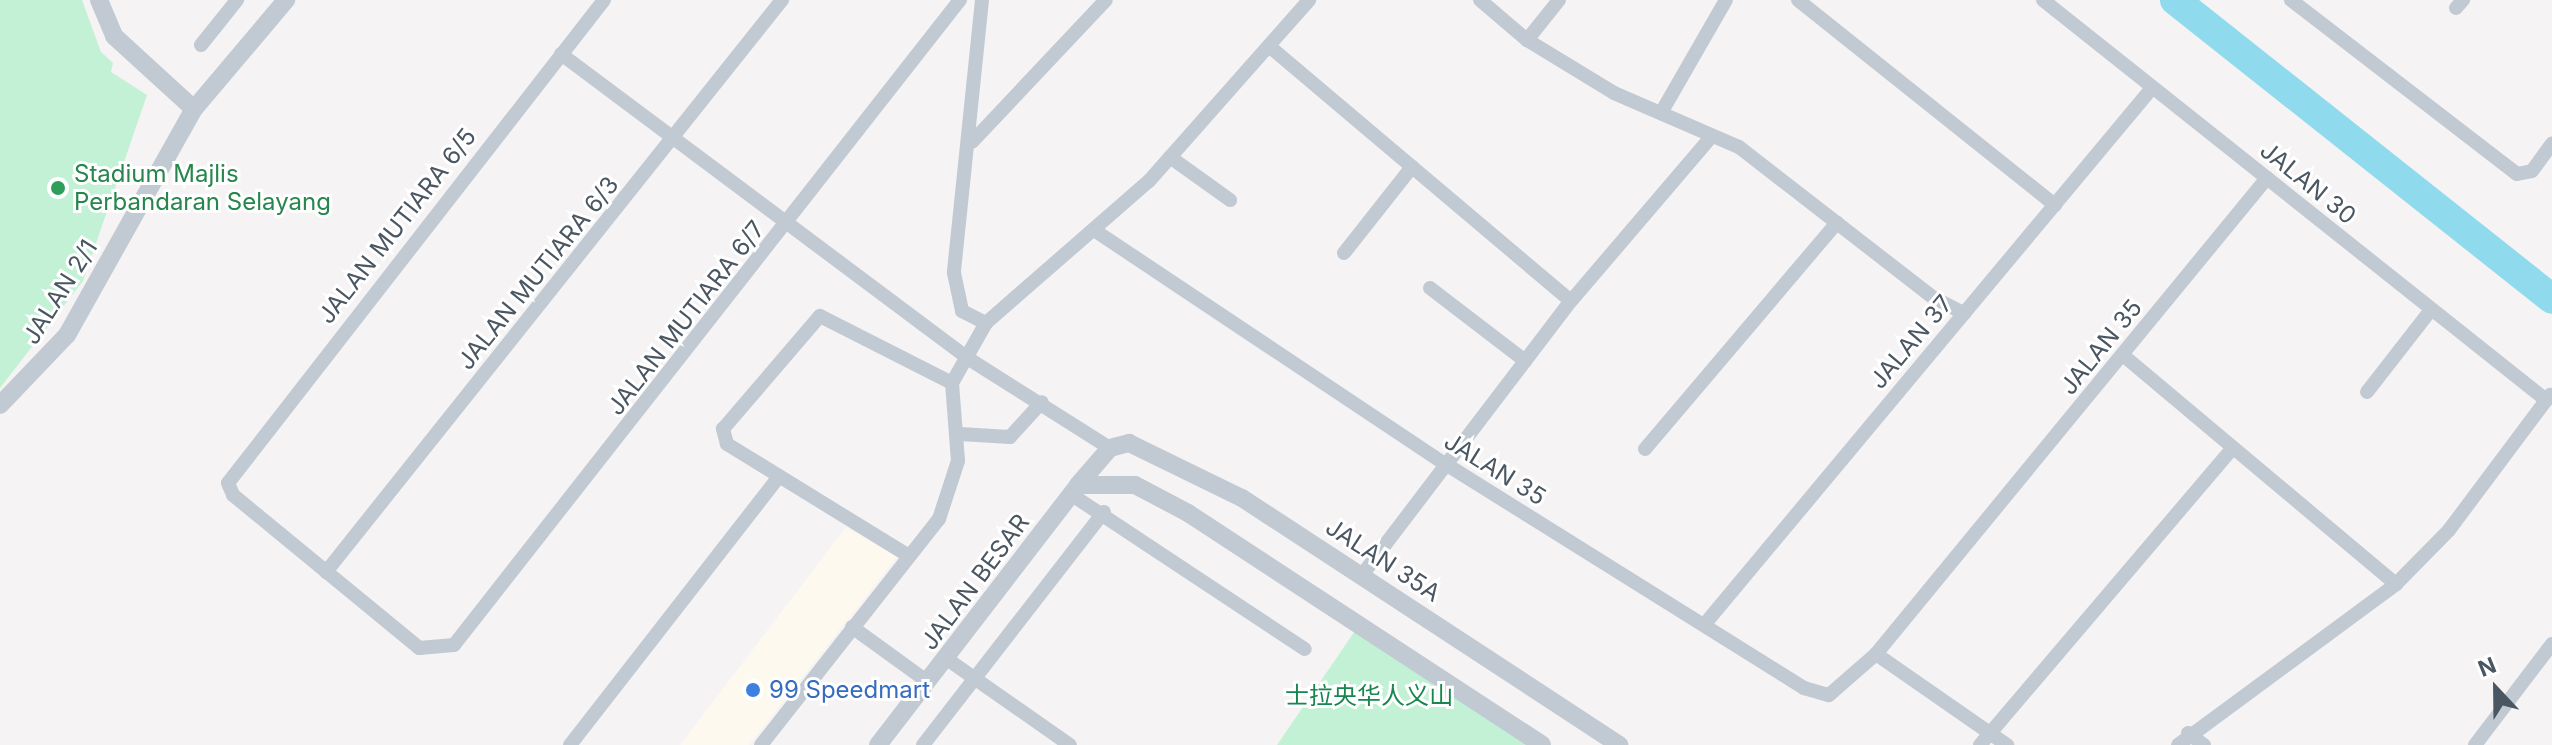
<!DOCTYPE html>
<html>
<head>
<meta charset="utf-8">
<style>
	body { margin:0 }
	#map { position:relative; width:2552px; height:745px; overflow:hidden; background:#f5f3f3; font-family:Inter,"Noto Sans SC",sans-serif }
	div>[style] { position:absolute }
	.commercial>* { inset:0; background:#fdf9ef }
	.green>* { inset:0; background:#c3f1d5 }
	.river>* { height:30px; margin:-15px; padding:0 15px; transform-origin:15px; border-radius:15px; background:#90daee }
	.minor>* { height:14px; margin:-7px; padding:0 7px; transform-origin:7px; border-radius:7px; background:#c1cad2 }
	.tertiary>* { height:18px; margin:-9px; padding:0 9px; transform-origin:9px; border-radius:9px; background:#c1cad2 }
	.dots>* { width:22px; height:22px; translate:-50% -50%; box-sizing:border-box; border:4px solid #fff; border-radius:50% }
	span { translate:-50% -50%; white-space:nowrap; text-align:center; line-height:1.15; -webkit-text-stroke:6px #fff; paint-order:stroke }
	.leisure-label { font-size:24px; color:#27864d }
	.left { translate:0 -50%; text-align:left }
	.street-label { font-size:24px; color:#4a5661 }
	.shop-label { font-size:24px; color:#366cbe }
	.park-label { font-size:24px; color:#17864f }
	.north { position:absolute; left:2456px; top:649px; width:80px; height:80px; -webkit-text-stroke:6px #fff; paint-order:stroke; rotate:338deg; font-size:22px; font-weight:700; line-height:32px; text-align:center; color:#4a5661 }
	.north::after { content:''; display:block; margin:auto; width:28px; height:36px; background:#4a5661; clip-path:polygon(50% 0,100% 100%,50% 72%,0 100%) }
</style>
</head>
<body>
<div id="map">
	<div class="commercial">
		<div style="clip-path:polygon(846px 527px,897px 557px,749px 745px,680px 745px)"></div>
	</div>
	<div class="green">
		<div style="clip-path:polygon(0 0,82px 0,101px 52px,113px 63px,111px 72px,147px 95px,83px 281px,0 388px)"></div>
		<div style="clip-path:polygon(1357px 628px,1528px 745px,1277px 745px)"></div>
	</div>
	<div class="river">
		<div style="left:2175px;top:0;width:481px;rotate:38.4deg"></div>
	</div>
	<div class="minor">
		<div style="left:604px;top:0;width:612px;rotate:127.9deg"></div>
		<div style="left:228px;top:483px;width:13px;rotate:67deg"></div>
		<div style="left:233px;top:495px;width:241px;rotate:39.4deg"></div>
		<div style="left:419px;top:648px;width:35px;rotate:-5deg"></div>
		<div style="left:454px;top:645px;width:820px;rotate:-51.89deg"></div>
		<div style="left:982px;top:0;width:274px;rotate:95.9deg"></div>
		<div style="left:954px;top:273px;width:39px;rotate:78deg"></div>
		<div style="left:962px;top:311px;width:27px;rotate:27deg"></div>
		<div style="left:1480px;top:0;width:62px;rotate:40.4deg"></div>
		<div style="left:1527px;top:40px;width:102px;rotate:31.3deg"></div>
		<div style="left:1614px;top:93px;width:136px;rotate:23.4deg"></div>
		<div style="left:1739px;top:147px;width:247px;rotate:37.8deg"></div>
		<div style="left:1934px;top:298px;width:34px;rotate:27deg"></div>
		<div style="left:1798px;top:0;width:329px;rotate:38.6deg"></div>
		<div style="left:2043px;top:0;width:643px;rotate:38.49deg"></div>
		<div style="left:2291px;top:0;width:285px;rotate:37.6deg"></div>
		<div style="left:2517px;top:174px;width:15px;rotate:-11deg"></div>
		<div style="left:2532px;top:171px;width:34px;rotate:-54deg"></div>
		<div style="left:2456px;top:8px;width:11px;rotate:-49deg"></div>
		<div style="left:1527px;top:40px;width:51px;rotate:-51.3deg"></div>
		<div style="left:201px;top:45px;width:58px;rotate:-51.3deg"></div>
		<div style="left:1269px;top:46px;width:395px;rotate:40.2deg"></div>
		<div style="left:561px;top:54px;width:509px;rotate:36.78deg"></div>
		<div style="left:969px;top:359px;width:167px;rotate:32.3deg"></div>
		<div style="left:1661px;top:113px;width:130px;rotate:-60.1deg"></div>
		<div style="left:972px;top:142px;width:195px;rotate:-46.7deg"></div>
		<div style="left:1170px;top:157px;width:74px;rotate:35.6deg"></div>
		<div style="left:1094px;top:230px;width:420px;rotate:33.7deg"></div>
		<div style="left:1444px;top:463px;width:425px;rotate:32deg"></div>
		<div style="left:1804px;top:688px;width:26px;rotate:16deg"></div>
		<div style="left:1829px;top:695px;width:62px;rotate:-41.1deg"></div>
		<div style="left:1876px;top:654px;width:616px;rotate:-50.6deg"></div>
		<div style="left:1344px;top:253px;width:110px;rotate:-51.7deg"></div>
		<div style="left:1430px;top:288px;width:120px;rotate:37.5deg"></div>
		<div style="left:2124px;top:356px;width:355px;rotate:40deg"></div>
		<div style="left:2367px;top:392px;width:103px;rotate:-52.1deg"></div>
		<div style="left:960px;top:434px;width:50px;rotate:3.4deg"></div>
		<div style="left:1010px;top:437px;width:47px;rotate:-47.6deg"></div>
		<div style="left:1645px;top:449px;width:297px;rotate:-49.7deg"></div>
		<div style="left:1072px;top:495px;width:279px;rotate:33.5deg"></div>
		<div style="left:909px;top:556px;width:214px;rotate:-148.4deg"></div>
		<div style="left:727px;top:444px;width:16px;rotate:-105deg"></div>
		<div style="left:723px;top:429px;width:149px;rotate:-49.4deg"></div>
		<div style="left:820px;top:316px;width:148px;rotate:26.9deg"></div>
		<div style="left:326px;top:572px;width:732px;rotate:-51.44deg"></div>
		<div style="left:1362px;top:575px;width:345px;rotate:-52.7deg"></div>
		<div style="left:1571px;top:301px;width:217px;rotate:-49.5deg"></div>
		<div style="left:1704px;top:625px;width:699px;rotate:-50.16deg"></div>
		<div style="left:852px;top:627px;width:94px;rotate:35.9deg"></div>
		<div style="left:1876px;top:654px;width:160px;rotate:34.8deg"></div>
		<div style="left:947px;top:659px;width:150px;rotate:35deg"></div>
		<div style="left:2188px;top:733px;width:20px;rotate:37deg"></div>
		<div style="left:570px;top:745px;width:338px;rotate:-52.1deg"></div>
		<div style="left:761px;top:745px;width:288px;rotate:-51.8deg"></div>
		<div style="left:939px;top:519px;width:61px;rotate:-71.9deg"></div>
		<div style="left:958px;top:461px;width:78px;rotate:-94.4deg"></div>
		<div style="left:952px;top:383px;width:69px;rotate:-60.5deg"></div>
		<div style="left:986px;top:323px;width:216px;rotate:-41.1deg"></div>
		<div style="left:1149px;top:181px;width:242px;rotate:-48.5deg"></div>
		<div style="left:923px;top:745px;width:295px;rotate:-52.2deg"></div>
		<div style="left:1980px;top:745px;width:390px;rotate:-49.6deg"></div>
		<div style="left:2178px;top:745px;width:271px;rotate:-36.4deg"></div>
		<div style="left:2396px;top:584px;width:76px;rotate:-45.5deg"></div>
		<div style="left:2449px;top:530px;width:169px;rotate:-53.2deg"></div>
		<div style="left:2475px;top:745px;width:127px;rotate:-52.7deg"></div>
	</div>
	<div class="tertiary">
		<div style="left:99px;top:0;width:39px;rotate:67deg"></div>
		<div style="left:114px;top:36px;width:108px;rotate:42.4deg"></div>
		<div style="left:0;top:405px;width:97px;rotate:-46.3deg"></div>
		<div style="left:67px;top:335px;width:259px;rotate:-60.7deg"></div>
		<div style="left:194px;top:109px;width:143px;rotate:-49.8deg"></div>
		<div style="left:1078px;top:485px;width:57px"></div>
		<div style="left:1135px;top:485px;width:60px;rotate:27.8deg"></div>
		<div style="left:1188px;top:513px;width:423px;rotate:33.2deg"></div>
		<div style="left:878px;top:745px;width:328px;rotate:-52.4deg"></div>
		<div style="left:1078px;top:485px;width:49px;rotate:-49.1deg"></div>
		<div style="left:1110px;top:448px;width:20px;rotate:-15deg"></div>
		<div style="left:1129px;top:443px;width:126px;rotate:26deg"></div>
		<div style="left:1242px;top:498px;width:451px;rotate:33.2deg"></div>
	</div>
	<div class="dots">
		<div style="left:58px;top:188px;background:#2e9e5b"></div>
		<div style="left:753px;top:690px;background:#3f7fe0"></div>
	</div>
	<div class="leisure-label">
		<span class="left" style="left:74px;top:188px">Stadium Majlis<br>Perbandaran Selayang</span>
	</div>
	<div class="street-label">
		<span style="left:2308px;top:183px;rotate:39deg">JALAN 30</span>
		<span style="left:397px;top:226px;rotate:-52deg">JALAN MUTIARA 6/5</span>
		<span style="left:538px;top:273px;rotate:-51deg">JALAN MUTIARA 6/3</span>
		<span style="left:60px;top:292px;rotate:-58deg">JALAN 2/1</span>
		<span style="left:686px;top:318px;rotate:-52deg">JALAN MUTIARA 6/7</span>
		<span style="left:1911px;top:342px;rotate:-50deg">JALAN 37</span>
		<span style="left:2101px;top:347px;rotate:-51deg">JALAN 35</span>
		<span style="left:1495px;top:469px;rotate:32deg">JALAN 35</span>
		<span style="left:1383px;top:560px;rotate:33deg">JALAN 35A</span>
		<span style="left:975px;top:582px;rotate:-53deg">JALAN BESAR</span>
	</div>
	<div class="shop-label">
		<span class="left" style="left:769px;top:690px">99 Speedmart</span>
	</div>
	<div class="park-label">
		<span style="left:1369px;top:696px">士拉央华人义山</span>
	</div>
	<div class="north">N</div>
</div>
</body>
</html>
